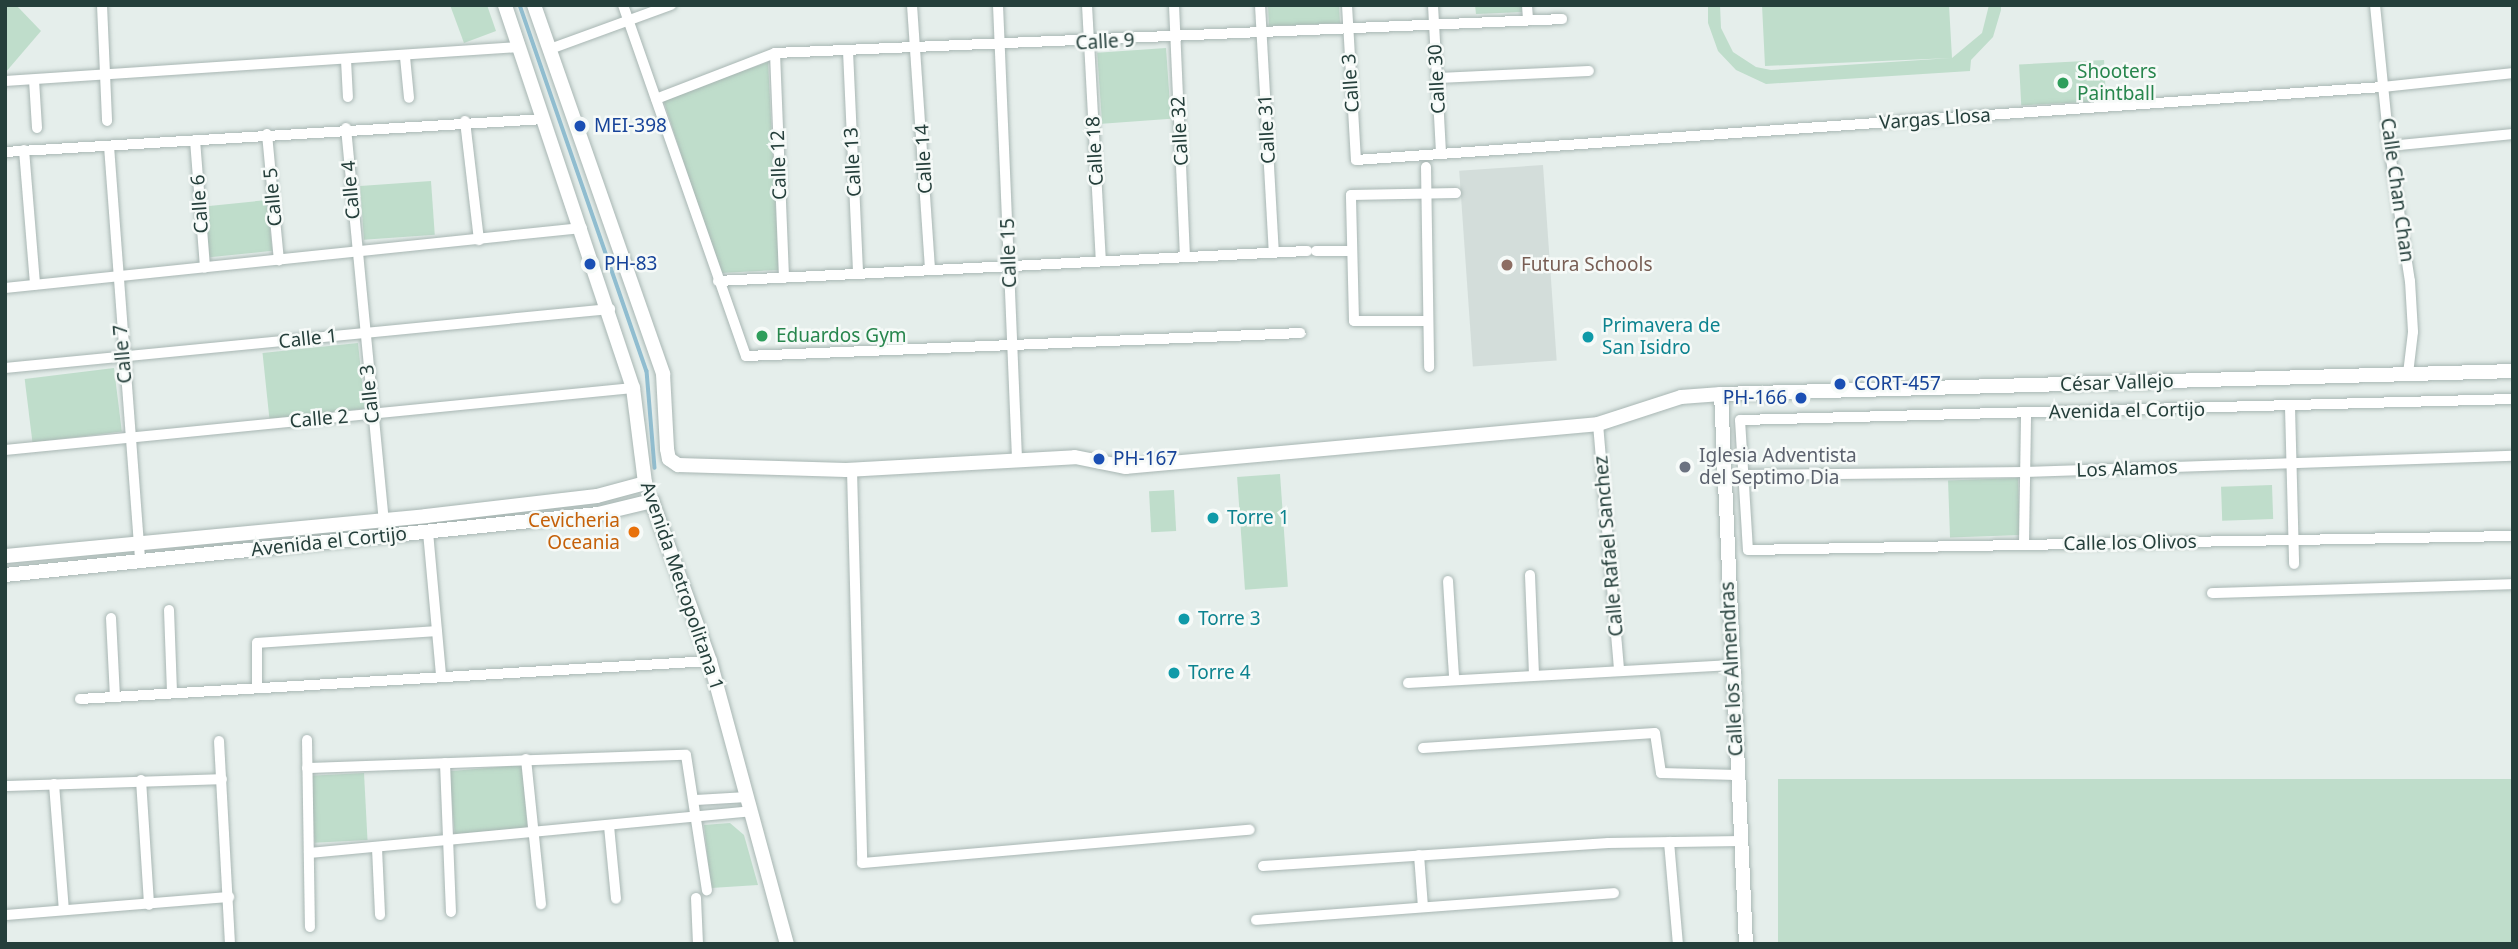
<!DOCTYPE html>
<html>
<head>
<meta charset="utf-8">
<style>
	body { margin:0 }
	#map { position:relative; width:2518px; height:949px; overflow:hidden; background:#e5eeeb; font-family:"Noto Sans",sans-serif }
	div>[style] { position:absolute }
	.built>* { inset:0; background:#d3ddda; transform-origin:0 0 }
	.green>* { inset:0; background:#bfddcb; transform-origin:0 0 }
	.stream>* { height:3.5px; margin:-1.75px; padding:0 1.75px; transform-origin:1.75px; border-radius:1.75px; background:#90bdd0 }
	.roads { filter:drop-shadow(0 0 2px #a8b6b3) drop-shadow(0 0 2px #a8b6b3) }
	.street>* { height:10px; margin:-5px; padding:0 5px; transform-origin:5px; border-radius:5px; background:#fff }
	.secondary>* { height:14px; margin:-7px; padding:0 7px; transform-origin:7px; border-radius:7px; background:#fff }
	.dots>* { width:19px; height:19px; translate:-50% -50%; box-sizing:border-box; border:4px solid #f6faf8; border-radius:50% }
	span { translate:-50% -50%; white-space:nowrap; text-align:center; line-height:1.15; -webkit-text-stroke:5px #f6faf8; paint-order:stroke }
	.street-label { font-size:19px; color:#253f3b }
	.leisure-label { font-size:19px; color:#27864d }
	.left { translate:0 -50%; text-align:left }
	.transit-label { font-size:19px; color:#164399 }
	.right { translate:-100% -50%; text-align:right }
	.education-label { font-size:19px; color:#785e54 }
	.culture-label { font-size:19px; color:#0d838f }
	.worship-label { font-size:19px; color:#5b616d }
	.food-label { font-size:19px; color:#c56008 }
	.frame { position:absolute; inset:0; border:7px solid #253f3b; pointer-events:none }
</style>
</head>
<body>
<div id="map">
	<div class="built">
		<div style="left:1543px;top:165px;width:196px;height:84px;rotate:86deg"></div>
	</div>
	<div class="green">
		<div style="clip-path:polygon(5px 5px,16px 5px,41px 31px,5px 73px)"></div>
		<div style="clip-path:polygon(450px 5px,487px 5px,496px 31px,464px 43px)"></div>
		<div style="clip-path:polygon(1268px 5px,1339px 5px,1340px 23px,1269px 26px)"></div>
		<div style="clip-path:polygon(1475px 5px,1522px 5px,1522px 12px,1476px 14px)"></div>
		<div style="clip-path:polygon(1708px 5px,1720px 5px,1721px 28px,1733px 52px,1756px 67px,1771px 70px,1951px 58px,1765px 66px,1762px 5px,1949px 5px,1952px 58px,1982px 33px,1989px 5px,2001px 5px,2001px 10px,1993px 37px,1971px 60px,1970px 71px,1766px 84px,1736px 70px,1718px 51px,1708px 23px)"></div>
		<div style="left:1166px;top:48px;width:71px;height:69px;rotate:86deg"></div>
		<div style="left:2104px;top:60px;width:41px;height:85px;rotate:87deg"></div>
		<div style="clip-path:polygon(768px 62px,779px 270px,720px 273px,663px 99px)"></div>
		<div style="left:431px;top:181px;width:54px;height:71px;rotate:86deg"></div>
		<div style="left:267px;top:200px;width:51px;height:63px;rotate:84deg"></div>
		<div style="left:358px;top:343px;width:66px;height:96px;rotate:84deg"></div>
		<div style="left:114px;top:368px;width:64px;height:90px;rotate:83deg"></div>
		<div style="left:1280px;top:474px;width:113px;height:43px;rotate:86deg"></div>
		<div style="left:2018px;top:478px;width:57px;height:70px;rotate:88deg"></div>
		<div style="left:2272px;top:485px;width:34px;height:51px;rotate:88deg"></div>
		<div style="left:1174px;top:490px;width:41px;height:25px;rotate:87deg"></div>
		<div style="left:522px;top:765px;width:63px;height:73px;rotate:85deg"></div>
		<div style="left:364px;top:773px;width:67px;height:53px;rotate:87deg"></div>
		<div style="left:2513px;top:779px;width:165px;height:735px;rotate:90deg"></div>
		<div style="clip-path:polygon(730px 823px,744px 835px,758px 885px,711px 888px,704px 825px)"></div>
	</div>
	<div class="stream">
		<div style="left:520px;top:5px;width:387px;rotate:70.9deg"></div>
		<div style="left:647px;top:371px;width:97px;rotate:85.3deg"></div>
	</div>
	<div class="roads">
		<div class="street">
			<div style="left:102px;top:5px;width:116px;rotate:87.5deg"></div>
			<div style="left:623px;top:5px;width:372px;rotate:70.7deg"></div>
			<div style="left:746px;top:356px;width:555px;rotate:-2.37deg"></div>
			<div style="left:912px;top:5px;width:265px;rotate:86.1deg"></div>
			<div style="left:998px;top:5px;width:455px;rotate:87.6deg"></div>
			<div style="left:1087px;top:5px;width:255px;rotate:86.9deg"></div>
			<div style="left:1174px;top:5px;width:252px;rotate:87.5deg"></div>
			<div style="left:1260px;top:5px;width:248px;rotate:86.8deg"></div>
			<div style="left:1347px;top:5px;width:155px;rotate:86.7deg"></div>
			<div style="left:1356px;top:160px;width:1030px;rotate:-4.07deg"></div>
			<div style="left:2383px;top:87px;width:131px;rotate:-6.1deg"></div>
			<div style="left:1433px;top:5px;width:148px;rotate:86.9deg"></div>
			<div style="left:1527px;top:5px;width:15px;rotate:86deg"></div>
			<div style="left:2375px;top:5px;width:142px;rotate:84.3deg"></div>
			<div style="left:2389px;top:146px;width:137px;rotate:81.2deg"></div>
			<div style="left:2410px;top:281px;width:51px;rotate:86.6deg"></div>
			<div style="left:2413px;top:332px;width:42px;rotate:96.8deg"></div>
			<div style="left:550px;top:49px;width:129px;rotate:-20deg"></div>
			<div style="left:848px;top:51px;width:222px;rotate:87.4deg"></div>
			<div style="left:775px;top:53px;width:225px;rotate:87.7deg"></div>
			<div style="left:405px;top:57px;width:41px;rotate:84.4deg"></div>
			<div style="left:346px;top:60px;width:37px;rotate:87deg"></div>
			<div style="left:1438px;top:78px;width:151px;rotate:-2.7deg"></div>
			<div style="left:34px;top:80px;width:48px;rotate:86.4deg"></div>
			<div style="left:5px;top:81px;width:516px;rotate:-3.78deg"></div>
			<div style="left:656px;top:99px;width:128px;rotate:-21.1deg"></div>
			<div style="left:775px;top:53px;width:788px;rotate:-2.47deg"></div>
			<div style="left:465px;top:121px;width:120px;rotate:83.3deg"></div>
			<div style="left:346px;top:128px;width:400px;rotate:84.5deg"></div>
			<div style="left:267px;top:134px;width:127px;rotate:84.6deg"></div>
			<div style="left:195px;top:140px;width:128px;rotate:85.5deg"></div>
			<div style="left:109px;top:146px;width:416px;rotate:85.7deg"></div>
			<div style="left:2389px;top:146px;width:125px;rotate:-5.5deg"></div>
			<div style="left:24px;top:150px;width:135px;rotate:85.3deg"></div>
			<div style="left:5px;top:152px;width:540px;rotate:-3.5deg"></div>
			<div style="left:1426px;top:167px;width:200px;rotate:89.1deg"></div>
			<div style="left:1316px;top:251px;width:36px"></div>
			<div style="left:718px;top:281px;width:590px;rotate:-2.92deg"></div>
			<div style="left:5px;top:288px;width:580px;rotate:-5.94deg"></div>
			<div style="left:1428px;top:321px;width:74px;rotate:180deg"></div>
			<div style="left:1354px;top:321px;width:126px;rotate:-91.4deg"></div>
			<div style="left:1351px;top:195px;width:105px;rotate:-1.1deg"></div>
			<div style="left:5px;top:368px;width:608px;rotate:-5.57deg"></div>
			<div style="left:2513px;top:399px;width:773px;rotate:178.44deg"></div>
			<div style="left:1740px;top:420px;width:130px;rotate:86.5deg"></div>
			<div style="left:1748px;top:550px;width:765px;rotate:-1.05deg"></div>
			<div style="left:2290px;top:407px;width:157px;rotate:88.5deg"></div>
			<div style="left:1598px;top:424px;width:245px;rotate:85.1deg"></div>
			<div style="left:5px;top:450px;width:631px;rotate:-5.64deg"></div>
			<div style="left:852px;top:470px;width:393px;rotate:88.5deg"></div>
			<div style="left:862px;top:863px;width:389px;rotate:-4.9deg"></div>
			<div style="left:1742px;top:475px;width:283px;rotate:-0.6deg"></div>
			<div style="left:2025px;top:472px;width:488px;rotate:-1.9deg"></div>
			<div style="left:428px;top:532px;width:145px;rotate:84.8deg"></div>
			<div style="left:2024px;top:545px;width:132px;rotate:-89.1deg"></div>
			<div style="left:1530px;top:575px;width:98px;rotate:87.7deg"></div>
			<div style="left:1448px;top:581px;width:96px;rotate:86.4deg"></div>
			<div style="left:2212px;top:593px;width:301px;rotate:-1.7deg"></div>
			<div style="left:169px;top:610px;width:83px;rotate:87.9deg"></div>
			<div style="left:111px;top:618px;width:79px;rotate:87.1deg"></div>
			<div style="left:1408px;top:683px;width:324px;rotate:-3.2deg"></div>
			<div style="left:257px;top:688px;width:45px;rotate:-90deg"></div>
			<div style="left:257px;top:643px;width:180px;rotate:-3.8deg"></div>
			<div style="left:80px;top:699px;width:631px;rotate:-3.45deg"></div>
			<div style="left:307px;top:740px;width:187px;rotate:89.1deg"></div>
			<div style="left:219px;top:741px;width:203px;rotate:86.9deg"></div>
			<div style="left:1423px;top:748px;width:232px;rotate:-3.7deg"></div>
			<div style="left:1655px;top:733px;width:40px;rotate:81.5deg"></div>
			<div style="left:1661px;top:773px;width:76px;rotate:1.5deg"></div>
			<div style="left:526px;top:759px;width:146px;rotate:84.1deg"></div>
			<div style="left:445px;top:763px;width:149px;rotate:87.7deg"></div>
			<div style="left:307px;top:768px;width:379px;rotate:-2deg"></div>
			<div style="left:686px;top:755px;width:137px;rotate:81.2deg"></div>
			<div style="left:141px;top:780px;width:125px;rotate:86.3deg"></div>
			<div style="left:54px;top:784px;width:126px;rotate:85.5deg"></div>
			<div style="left:5px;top:786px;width:217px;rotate:-1.8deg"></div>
			<div style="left:696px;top:800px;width:51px;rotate:-3.4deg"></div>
			<div style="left:609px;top:826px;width:73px;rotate:84.5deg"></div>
			<div style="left:1669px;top:842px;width:102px;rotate:85deg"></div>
			<div style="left:377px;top:848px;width:67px;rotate:87.4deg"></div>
			<div style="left:309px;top:853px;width:444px;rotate:-5.4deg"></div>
			<div style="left:1419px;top:855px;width:52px;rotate:85.6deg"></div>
			<div style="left:1263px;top:866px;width:346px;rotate:-3.8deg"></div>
			<div style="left:1608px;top:843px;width:133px;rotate:-0.9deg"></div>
			<div style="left:696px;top:898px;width:46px;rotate:87.5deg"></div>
			<div style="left:5px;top:915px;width:225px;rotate:-4.6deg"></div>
			<div style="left:1256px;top:920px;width:359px;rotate:-4.3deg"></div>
		</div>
		<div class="secondary">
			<div style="left:534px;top:5px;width:391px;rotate:70.7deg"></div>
			<div style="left:663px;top:374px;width:75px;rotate:86.9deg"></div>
			<div style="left:667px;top:449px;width:10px;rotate:79deg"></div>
			<div style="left:669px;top:459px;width:11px;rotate:34deg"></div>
			<div style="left:678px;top:465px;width:168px;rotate:1.7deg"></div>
			<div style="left:846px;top:470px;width:229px;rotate:-3.2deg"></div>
			<div style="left:1075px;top:457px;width:52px;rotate:11.1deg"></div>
			<div style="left:1126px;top:467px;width:474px;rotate:-5.2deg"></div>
			<div style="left:1598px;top:424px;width:87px;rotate:-18deg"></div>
			<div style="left:1681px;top:397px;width:40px;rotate:-4.3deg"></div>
			<div style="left:1721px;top:394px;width:792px;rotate:-1.66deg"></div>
			<div style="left:1721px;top:394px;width:551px;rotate:87.4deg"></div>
			<div style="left:5px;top:556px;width:423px;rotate:-5.4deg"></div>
			<div style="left:426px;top:516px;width:172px;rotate:-6.7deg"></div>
			<div style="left:597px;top:496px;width:50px;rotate:-15.2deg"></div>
			<div style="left:645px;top:483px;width:96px;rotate:-97.2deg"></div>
			<div style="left:633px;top:388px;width:404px;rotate:-108.5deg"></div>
			<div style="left:5px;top:575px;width:596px;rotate:-5.87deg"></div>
			<div style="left:598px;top:514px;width:56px;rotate:-13.5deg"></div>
			<div style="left:652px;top:501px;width:170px;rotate:70.1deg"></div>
			<div style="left:710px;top:661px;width:293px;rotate:74.8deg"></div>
		</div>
	</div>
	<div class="dots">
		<div style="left:2063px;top:83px;background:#2e9e5b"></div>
		<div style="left:580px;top:126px;background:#1a4fb4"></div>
		<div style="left:590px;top:264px;background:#1a4fb4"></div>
		<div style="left:1507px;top:265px;background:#8d6e63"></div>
		<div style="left:762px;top:336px;background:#2e9e5b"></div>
		<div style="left:1588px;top:337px;background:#0f9aa8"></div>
		<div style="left:1840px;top:384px;background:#1a4fb4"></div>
		<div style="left:1801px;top:398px;background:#1a4fb4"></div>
		<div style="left:1099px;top:459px;background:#1a4fb4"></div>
		<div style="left:1685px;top:467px;background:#6b7280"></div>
		<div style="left:1213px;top:518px;background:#0f9aa8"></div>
		<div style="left:634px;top:532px;background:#e8710a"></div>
		<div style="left:1184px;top:619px;background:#0f9aa8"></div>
		<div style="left:1174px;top:673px;background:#0f9aa8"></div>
	</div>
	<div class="street-label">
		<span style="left:1105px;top:42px;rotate:-3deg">Calle 9</span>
		<span style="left:1437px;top:79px;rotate:-93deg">Calle 30</span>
		<span style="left:1351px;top:83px;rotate:-94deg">Calle 3</span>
		<span style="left:1935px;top:119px;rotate:-4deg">Vargas Llosa</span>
		<span style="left:1267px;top:129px;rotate:-93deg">Calle 31</span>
		<span style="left:1180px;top:131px;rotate:-93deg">Calle 32</span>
		<span style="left:1095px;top:151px;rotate:-93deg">Calle 18</span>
		<span style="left:924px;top:159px;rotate:-93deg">Calle 14</span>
		<span style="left:853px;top:162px;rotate:-93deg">Calle 13</span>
		<span style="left:779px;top:165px;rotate:-92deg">Calle 12</span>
		<span style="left:351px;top:190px;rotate:-95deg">Calle 4</span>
		<span style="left:2397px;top:190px;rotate:82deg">Calle Chan Chan</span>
		<span style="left:273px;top:197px;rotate:-95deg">Calle 5</span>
		<span style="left:200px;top:204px;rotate:-94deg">Calle 6</span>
		<span style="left:1009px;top:253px;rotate:-92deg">Calle 15</span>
		<span style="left:308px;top:339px;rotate:-6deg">Calle 1</span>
		<span style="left:123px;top:354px;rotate:-95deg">Calle 7</span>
		<span style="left:2117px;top:383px;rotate:-2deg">César Vallejo</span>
		<span style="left:370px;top:394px;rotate:-96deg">Calle 3</span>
		<span style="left:2127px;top:411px;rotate:-1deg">Avenida el Cortijo</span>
		<span style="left:319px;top:419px;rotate:-5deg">Calle 2</span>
		<span style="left:2127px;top:469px;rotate:-2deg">Los Alamos</span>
		<span style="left:329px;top:542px;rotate:-6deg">Avenida el Cortijo</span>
		<span style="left:2130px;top:543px;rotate:-1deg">Calle los Olivos</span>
		<span style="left:1609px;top:546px;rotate:-95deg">Calle Rafael Sanchez</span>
		<span style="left:682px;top:586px;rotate:71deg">Avenida Metropolitana 1</span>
		<span style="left:1732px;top:669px;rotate:-93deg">Calle los Almendras</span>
	</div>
	<div class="leisure-label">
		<span class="left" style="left:2077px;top:83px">Shooters<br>Paintball</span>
		<span class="left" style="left:776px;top:336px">Eduardos Gym</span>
	</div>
	<div class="transit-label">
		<span class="left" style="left:594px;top:126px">MEI-398</span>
		<span class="left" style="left:604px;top:264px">PH-83</span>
		<span class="left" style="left:1854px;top:384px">CORT-457</span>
		<span class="right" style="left:1787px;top:398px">PH-166</span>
		<span class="left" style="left:1113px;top:459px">PH-167</span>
	</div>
	<div class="education-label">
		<span class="left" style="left:1521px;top:265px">Futura Schools</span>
	</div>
	<div class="culture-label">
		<span class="left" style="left:1602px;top:337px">Primavera de<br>San Isidro</span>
		<span class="left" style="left:1227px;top:518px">Torre 1</span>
		<span class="left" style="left:1198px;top:619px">Torre 3</span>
		<span class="left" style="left:1188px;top:673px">Torre 4</span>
	</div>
	<div class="worship-label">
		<span class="left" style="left:1699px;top:467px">Iglesia Adventista<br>del Septimo Dia</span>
	</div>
	<div class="food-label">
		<span class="right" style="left:620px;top:532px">Cevicheria<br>Oceania</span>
	</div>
	<div class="frame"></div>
</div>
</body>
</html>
